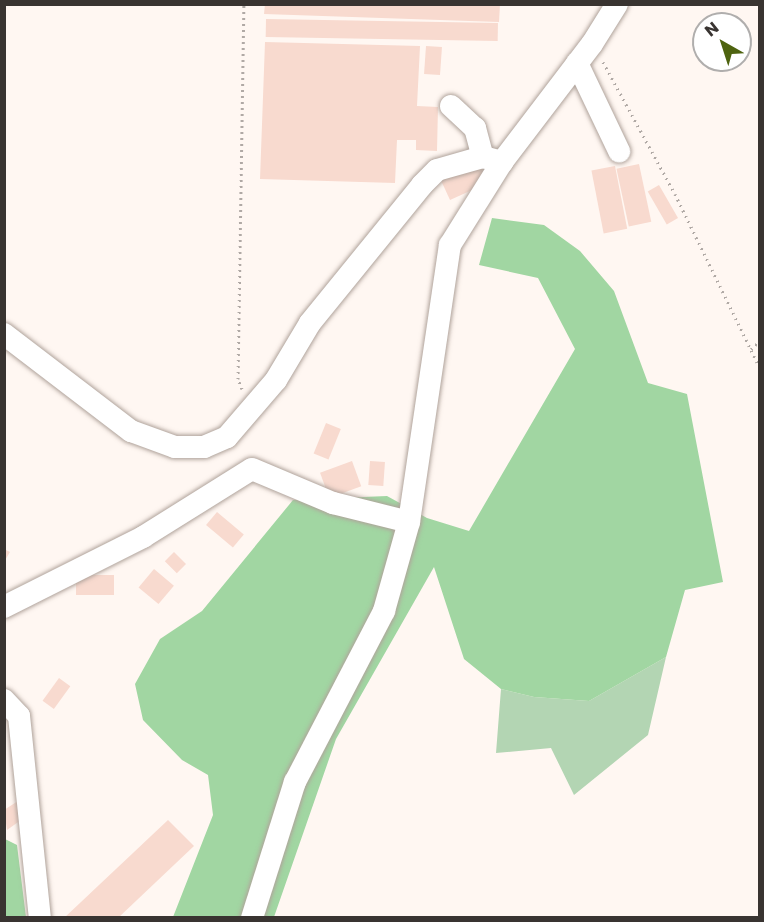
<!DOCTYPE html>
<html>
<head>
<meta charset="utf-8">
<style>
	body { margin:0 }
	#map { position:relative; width:764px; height:922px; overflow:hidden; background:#fff7f2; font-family:Poppins,sans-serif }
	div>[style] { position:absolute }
	.green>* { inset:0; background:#b3d5b3 }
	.forest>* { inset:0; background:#a1d6a2 }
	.building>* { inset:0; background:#f8dacf; transform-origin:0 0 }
	.path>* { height:3px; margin-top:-1.5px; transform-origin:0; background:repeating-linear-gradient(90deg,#b0a9a5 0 1.5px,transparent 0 6px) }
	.roads { filter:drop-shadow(0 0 2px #b0a39b) drop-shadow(0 0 2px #b0a39b) }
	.minor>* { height:22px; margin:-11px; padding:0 11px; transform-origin:11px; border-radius:11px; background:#fff }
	span { translate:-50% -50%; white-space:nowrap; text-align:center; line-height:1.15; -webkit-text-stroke:4.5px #fff; paint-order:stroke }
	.frame { position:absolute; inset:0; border:6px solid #393431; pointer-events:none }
	.north { position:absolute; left:692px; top:12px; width:60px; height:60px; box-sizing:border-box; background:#fff; border:2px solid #b0aead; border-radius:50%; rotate:321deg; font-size:16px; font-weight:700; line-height:24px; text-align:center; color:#393431 }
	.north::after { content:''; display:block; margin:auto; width:21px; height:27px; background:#4e630f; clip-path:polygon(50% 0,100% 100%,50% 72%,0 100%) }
</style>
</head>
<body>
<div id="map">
	<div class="green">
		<div style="clip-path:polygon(666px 657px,648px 735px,574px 795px,551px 748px,496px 753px,501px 689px,534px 697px,589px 701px)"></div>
	</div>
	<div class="forest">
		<div style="clip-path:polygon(492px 218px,544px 225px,580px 251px,614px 291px,648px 383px,687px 394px,723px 582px,685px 590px,666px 657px,589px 701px,534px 697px,501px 689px,464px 659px,434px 567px,336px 739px,274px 917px,173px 917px,213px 815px,208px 775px,182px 760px,143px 720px,135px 684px,160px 639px,202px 611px,293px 500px,387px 496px,427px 518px,469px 531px,575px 349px,538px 278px,479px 265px)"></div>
		<div style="clip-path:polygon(5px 839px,17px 845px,26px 917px,5px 917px)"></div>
	</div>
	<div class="building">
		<div style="clip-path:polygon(265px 4px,500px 4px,499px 22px,264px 14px)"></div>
		<div style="left:266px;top:19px;width:232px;height:18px;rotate:1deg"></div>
		<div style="clip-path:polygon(265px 42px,420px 46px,417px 106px,438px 107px,437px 151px,416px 150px,416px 140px,397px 140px,395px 183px,260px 179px)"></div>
		<div style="left:426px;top:46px;width:16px;height:28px;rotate:4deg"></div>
		<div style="clip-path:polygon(479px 163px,485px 177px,481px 186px,450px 200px,439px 176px)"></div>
		<div style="left:639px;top:164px;width:59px;height:23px;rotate:78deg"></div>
		<div style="left:615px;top:166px;width:64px;height:24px;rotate:79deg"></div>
		<div style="left:659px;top:185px;width:38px;height:13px;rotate:60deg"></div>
		<div style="left:326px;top:423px;width:16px;height:33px;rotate:22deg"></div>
		<div style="left:352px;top:461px;width:27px;height:34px;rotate:70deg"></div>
		<div style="left:370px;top:461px;width:15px;height:24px;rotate:4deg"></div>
		<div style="left:217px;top:512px;width:35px;height:17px;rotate:40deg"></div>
		<div style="clip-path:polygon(4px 549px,10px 552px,4px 562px)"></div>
		<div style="left:174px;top:552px;width:17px;height:13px;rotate:45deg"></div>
		<div style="left:154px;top:569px;width:26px;height:24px;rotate:40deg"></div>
		<div style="left:114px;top:575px;width:20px;height:38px;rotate:90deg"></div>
		<div style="left:59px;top:678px;width:14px;height:28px;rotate:36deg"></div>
		<div style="clip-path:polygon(18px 801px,28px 815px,7px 830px,4px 810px)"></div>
		<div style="clip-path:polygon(168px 820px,194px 846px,118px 918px,64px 918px)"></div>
	</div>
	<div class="path">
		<div style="left:603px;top:62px;width:150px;rotate:61.4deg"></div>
		<div style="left:675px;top:194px;width:194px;rotate:64deg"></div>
		<div style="left:751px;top:349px;width:12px;rotate:-42deg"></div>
		<div style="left:242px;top:389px;width:11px;rotate:-112deg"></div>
		<div style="left:238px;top:379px;width:375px;rotate:-89.1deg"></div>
	</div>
	<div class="roads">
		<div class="minor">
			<div style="left:577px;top:63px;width:98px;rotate:64.5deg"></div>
			<div style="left:451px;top:106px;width:33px;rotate:43deg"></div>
			<div style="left:475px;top:128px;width:30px;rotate:75deg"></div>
			<div style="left:4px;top:334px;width:160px;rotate:37.4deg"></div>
			<div style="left:131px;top:431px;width:47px;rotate:20deg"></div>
			<div style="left:175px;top:447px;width:29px"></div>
			<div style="left:204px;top:447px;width:25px;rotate:-23deg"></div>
			<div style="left:227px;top:437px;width:75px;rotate:-49.3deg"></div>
			<div style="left:276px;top:380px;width:66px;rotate:-59.2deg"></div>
			<div style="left:310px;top:323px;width:178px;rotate:-50.9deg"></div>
			<div style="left:422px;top:185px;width:21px;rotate:-45deg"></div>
			<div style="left:437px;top:170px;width:48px;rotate:-15.8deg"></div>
			<div style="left:483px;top:157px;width:20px;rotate:15deg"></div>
			<div style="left:4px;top:607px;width:156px;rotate:-26.7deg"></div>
			<div style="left:143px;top:537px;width:128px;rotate:-32deg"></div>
			<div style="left:252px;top:469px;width:88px;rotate:22.8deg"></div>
			<div style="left:333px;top:503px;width:78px;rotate:14deg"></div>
			<div style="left:4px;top:700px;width:22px;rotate:47deg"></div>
			<div style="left:19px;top:716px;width:203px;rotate:84.1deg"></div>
			<div style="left:252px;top:918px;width:143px;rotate:-72.5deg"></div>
			<div style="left:295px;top:782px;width:193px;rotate:-62.5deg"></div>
			<div style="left:384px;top:611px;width:92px;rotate:-74.3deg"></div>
			<div style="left:409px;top:522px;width:280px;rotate:-81.6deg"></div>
			<div style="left:450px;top:245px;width:98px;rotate:-57.9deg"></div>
			<div style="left:502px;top:162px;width:148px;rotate:-52.7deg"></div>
			<div style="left:592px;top:44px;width:47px;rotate:-58deg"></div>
		</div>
	</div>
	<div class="frame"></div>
	<div class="north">N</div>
</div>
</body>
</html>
